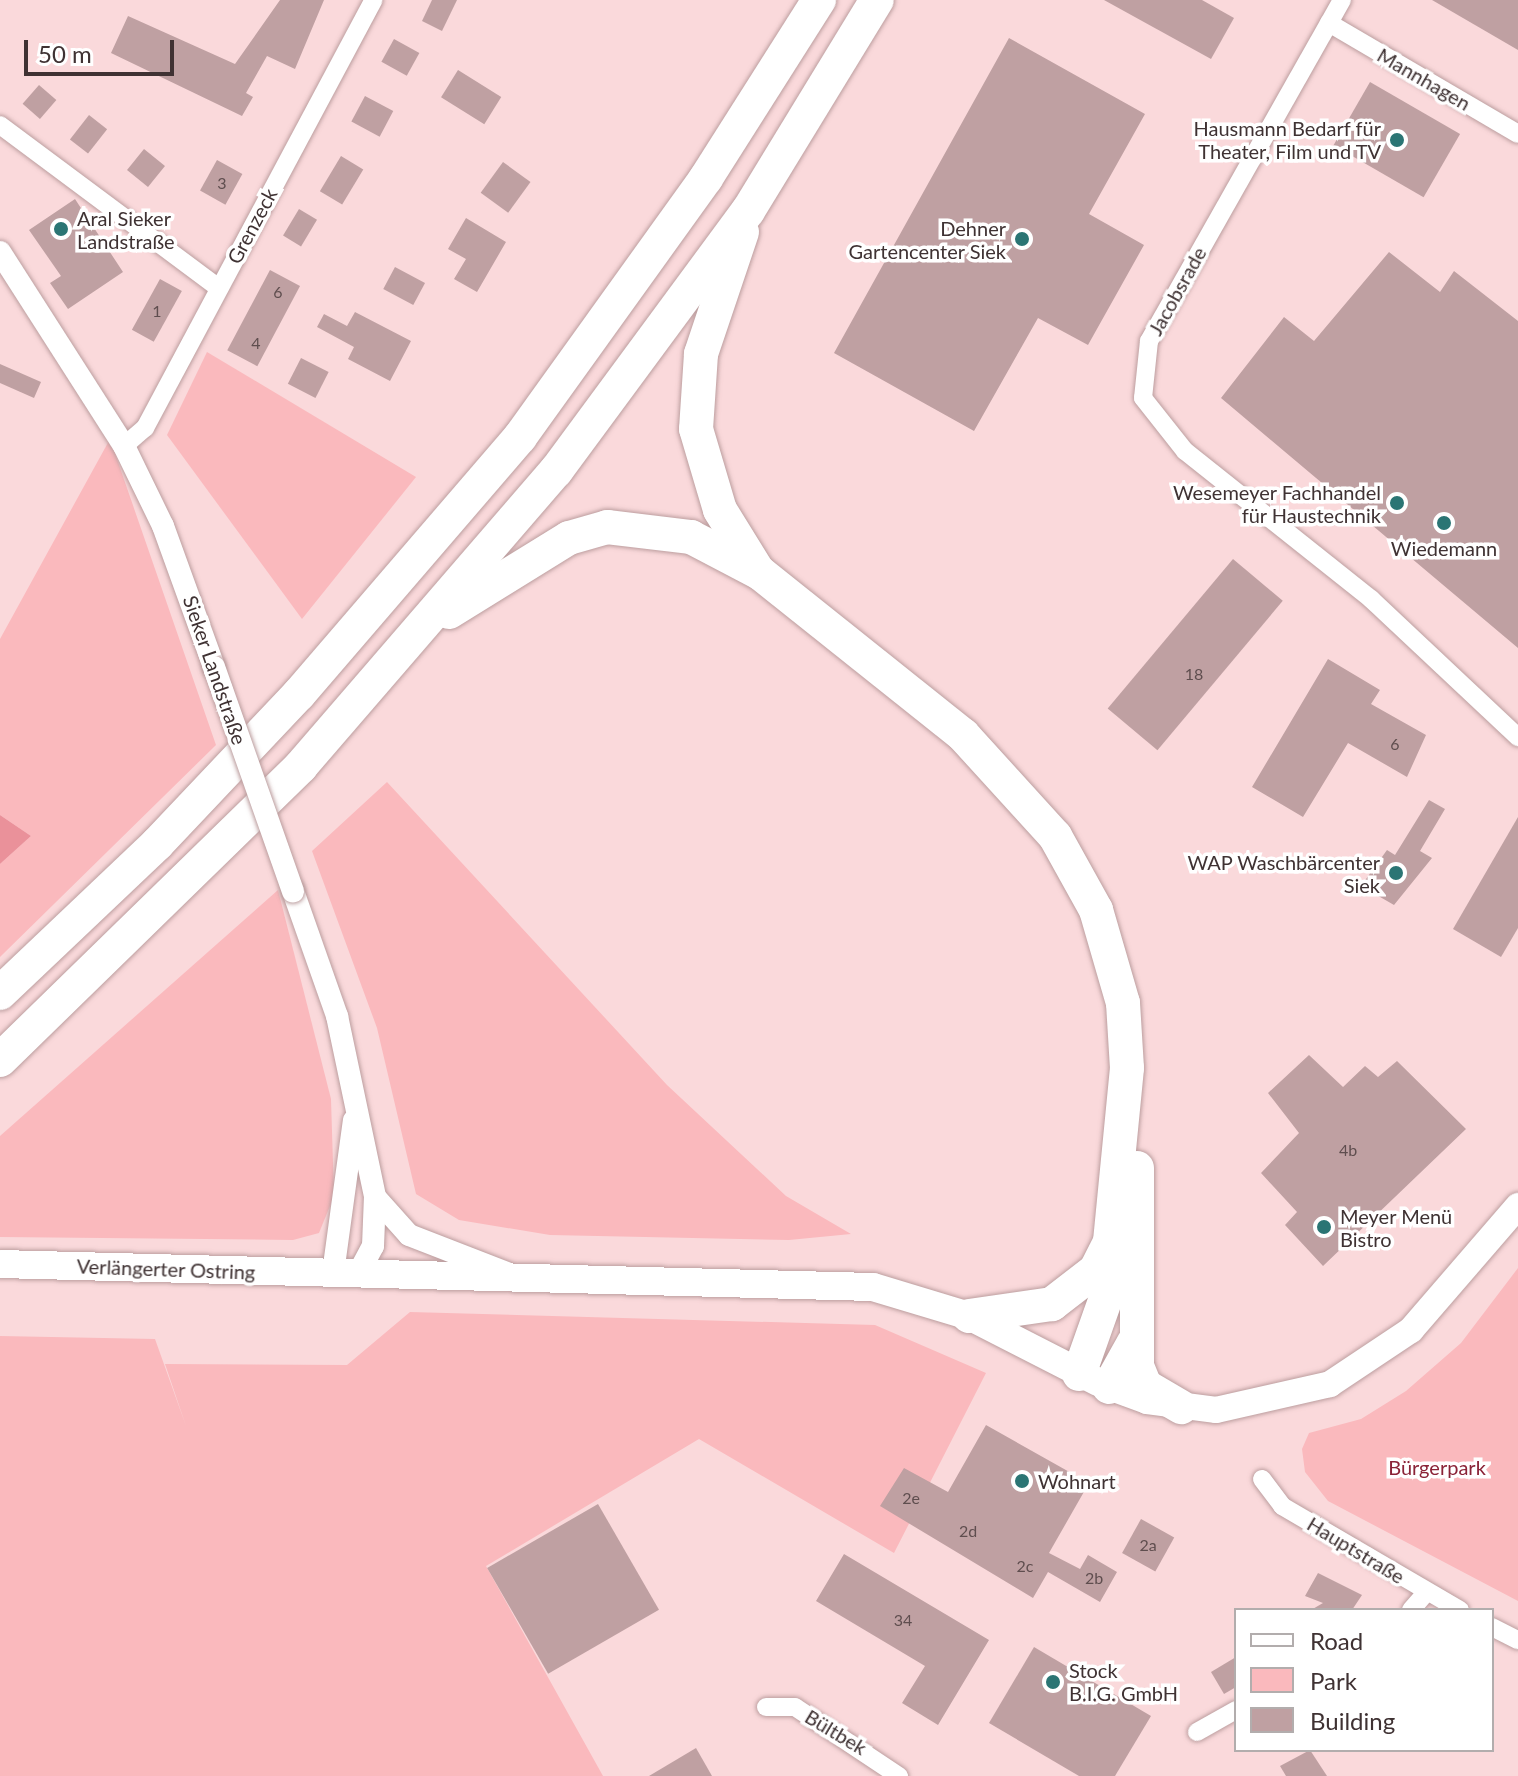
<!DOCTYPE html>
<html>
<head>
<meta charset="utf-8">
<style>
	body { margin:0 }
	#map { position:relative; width:1518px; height:1776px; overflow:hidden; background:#fad9db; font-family:Lato,sans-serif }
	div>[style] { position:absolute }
	.green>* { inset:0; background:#fab9bd }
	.forest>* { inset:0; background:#ea919a }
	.building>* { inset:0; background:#bfa0a2; transform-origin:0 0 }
	.roads { filter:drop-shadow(0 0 2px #bc9e9f) drop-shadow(0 0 2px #bc9e9f) }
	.minor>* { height:18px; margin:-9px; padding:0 9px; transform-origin:9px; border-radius:9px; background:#fff }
	.tertiary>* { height:22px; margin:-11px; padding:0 11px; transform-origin:11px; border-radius:11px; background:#fff }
	.secondary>* { height:26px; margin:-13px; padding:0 13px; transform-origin:13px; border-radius:13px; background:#fff }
	.primary>* { height:28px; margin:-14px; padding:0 14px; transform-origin:14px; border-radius:14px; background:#fff }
	.motorway>* { height:34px; margin:-17px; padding:0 17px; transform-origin:17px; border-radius:17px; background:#fff }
	.bridges { filter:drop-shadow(0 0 2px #bc9e9f) drop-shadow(0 0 2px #bc9e9f) }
	.tertiary-bridge>* { height:22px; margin:-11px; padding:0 11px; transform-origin:11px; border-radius:11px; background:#fff }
	.dots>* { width:22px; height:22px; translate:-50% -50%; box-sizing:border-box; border:4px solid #fff; border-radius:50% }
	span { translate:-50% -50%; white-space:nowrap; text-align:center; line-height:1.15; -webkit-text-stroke:7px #fff; paint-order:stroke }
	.number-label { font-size:16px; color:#5f4e4f }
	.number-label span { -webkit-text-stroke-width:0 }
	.street-label { font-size:20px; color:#3f3233 }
	.poi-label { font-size:20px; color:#3f3233 }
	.right { translate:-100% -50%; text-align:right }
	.left { translate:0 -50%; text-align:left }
	.park-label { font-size:20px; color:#8a2337 }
	.legend { position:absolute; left:1234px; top:1608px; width:260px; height:144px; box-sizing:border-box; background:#fff; border:2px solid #b2adad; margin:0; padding:10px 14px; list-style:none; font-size:24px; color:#3f3233 }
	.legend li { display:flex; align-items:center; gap:16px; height:40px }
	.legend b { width:40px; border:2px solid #b2adad }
	.scale { position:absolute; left:24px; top:40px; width:150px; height:36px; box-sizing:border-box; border:4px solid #3f3233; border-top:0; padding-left:10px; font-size:24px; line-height:28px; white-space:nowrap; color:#3f3233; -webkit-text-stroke:6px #fff; paint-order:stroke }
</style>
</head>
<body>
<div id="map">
	<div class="green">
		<div style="clip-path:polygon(207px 352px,416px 477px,302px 619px,167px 435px)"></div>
		<div style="clip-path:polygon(110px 439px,216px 745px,0 957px,0 864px,31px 836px,0 815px,0 639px)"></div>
		<div style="clip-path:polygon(387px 782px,667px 1085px,786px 1196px,851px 1234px,789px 1240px,550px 1235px,459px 1220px,416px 1194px,377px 1028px,312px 851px)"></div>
		<div style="clip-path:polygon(278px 890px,331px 1099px,334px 1196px,319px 1233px,293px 1240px,0 1237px,0 1136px)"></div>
		<div style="clip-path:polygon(1518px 1268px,1518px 1601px,1328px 1501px,1305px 1472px,1302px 1449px,1309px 1433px,1361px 1419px,1406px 1391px,1461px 1343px)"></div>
		<div style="clip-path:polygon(410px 1312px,875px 1325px,986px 1373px,894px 1553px,699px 1439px,486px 1566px,603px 1776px,0 1776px,0 1336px,155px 1339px,186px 1426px,165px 1364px,347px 1365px)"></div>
	</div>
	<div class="forest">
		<div style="clip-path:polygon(0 815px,31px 836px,0 864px)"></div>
	</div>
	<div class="building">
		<div style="clip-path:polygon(280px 0,324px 0,295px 69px,267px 56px,246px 93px,253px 97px,242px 116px,111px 53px,128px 16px,235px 64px)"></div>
		<div style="clip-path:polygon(432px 0,457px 0,442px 31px,422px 21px)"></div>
		<div style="clip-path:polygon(1104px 0,1202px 0,1234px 18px,1211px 59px)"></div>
		<div style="clip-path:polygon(1432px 0,1518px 0,1518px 50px)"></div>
		<div style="clip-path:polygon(1009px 38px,1145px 114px,1089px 214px,1144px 245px,1088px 345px,1038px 318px,974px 431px,834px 353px)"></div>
		<div style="left:394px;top:39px;width:29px;height:26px;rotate:29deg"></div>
		<div style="left:458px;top:70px;width:51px;height:32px;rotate:32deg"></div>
		<div style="left:1370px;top:82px;width:104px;height:73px;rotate:30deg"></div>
		<div style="left:39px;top:85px;width:23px;height:25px;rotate:41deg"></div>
		<div style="left:365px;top:96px;width:32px;height:29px;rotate:28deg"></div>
		<div style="left:89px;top:115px;width:23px;height:31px;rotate:38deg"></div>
		<div style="left:144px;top:149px;width:27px;height:27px;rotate:39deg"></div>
		<div style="left:341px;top:156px;width:26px;height:41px;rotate:31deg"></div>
		<div style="left:217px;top:160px;width:29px;height:35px;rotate:29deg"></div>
		<div style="left:503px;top:162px;width:34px;height:38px;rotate:36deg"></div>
		<div style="clip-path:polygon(75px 199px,123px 272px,68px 309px,50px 283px,61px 276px,29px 230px)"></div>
		<div style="left:299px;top:209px;width:21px;height:31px;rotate:31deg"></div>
		<div style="clip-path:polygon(466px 218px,506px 242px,477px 292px,454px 279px,466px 259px,448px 249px)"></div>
		<div style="clip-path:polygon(1389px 252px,1440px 292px,1454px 271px,1518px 321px,1518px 648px,1221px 398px,1284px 317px,1314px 341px)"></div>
		<div style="left:395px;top:267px;width:34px;height:25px;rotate:28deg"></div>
		<div style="left:270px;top:270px;width:34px;height:91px;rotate:28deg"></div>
		<div style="left:160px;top:279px;width:25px;height:58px;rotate:29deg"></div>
		<div style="clip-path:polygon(355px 312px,411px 341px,390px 381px,348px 359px,354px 347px,317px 327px,324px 314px,347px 326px)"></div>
		<div style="left:301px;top:358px;width:31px;height:29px;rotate:27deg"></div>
		<div style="clip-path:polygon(0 364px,41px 382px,34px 398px,0 383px)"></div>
		<div style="left:1233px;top:559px;width:65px;height:195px;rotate:40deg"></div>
		<div style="clip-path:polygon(1328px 659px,1380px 690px,1371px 704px,1426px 735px,1407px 777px,1348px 743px,1303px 817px,1252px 787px)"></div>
		<div style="clip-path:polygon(1429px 800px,1445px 809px,1420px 851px,1432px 858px,1394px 905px,1361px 886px,1387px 850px,1395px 855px)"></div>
		<div style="clip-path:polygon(1518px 817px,1518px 928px,1501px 957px,1453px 929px)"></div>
		<div style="clip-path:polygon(1309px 1055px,1343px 1087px,1365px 1066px,1378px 1077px,1397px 1061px,1466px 1129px,1323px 1266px,1285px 1225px,1297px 1212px,1261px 1173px,1299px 1133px,1268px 1093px)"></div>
		<div style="clip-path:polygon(986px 1425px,1089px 1483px,1049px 1553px,1080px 1569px,1088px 1555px,1117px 1572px,1100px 1602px,1048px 1572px,1033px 1598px,880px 1506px,904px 1468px,948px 1492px)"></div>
		<div style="left:598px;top:1504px;width:122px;height:128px;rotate:60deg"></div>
		<div style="left:1141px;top:1519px;width:38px;height:39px;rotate:29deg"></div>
		<div style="clip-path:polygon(844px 1554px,989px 1640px,938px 1725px,902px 1703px,925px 1666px,816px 1601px)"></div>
		<div style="clip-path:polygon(1318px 1573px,1362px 1595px,1352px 1610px,1311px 1610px,1323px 1603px,1305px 1596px)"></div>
		<div style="clip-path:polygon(1034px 1647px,1151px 1716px,1115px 1776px,1079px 1776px,989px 1723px)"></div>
		<div style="clip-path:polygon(1236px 1657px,1236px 1687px,1224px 1694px,1211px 1672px)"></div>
		<div style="clip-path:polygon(696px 1748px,712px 1776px,649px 1776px)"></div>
		<div style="clip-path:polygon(1310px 1750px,1327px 1776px,1286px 1776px,1280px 1766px)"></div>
	</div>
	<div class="roads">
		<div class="minor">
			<div style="left:1342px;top:0;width:392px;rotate:119.5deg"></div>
			<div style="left:1149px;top:341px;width:57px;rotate:96deg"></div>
			<div style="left:1143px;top:398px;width:68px;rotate:51.6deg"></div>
			<div style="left:1185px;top:451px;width:238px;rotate:38.5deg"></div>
			<div style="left:1371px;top:599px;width:202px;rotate:43.2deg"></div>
			<div style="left:1329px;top:23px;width:219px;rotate:30.4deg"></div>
			<div style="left:0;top:125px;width:273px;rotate:36.7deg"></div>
			<div style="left:124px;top:446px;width:28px;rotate:-41deg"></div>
			<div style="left:145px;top:428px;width:485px;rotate:-61.9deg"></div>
			<div style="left:1262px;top:1479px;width:34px;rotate:53deg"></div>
			<div style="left:1282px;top:1506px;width:206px;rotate:30.3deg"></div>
			<div style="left:1411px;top:1610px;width:23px;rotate:-49deg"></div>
			<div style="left:1492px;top:1627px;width:29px;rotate:27deg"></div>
			<div style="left:766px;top:1707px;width:29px"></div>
			<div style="left:795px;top:1707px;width:125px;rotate:33.6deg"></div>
			<div style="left:1197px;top:1732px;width:45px;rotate:-29.4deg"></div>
		</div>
		<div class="tertiary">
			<div style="left:0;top:252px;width:230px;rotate:57.4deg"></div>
			<div style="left:124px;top:446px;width:89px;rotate:64deg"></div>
			<div style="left:163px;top:526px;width:150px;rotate:70.1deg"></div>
			<div style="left:293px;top:891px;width:133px;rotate:70.6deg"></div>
			<div style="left:337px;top:1016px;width:185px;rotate:78.1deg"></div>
			<div style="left:375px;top:1197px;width:51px;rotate:48.2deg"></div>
			<div style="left:409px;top:1235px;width:105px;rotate:21.2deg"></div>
			<div style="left:333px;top:1273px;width:154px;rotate:-82.2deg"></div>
			<div style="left:358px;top:1274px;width:32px;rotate:-62deg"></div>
			<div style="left:373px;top:1246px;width:49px;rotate:-87.7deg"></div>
		</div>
		<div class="secondary">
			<div style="left:1109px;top:1387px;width:40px;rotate:20.2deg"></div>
			<div style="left:1147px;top:1401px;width:70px;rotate:7.4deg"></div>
			<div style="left:1216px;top:1410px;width:117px;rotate:-12.8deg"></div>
			<div style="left:1330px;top:1384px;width:97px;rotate:-33.7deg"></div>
			<div style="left:1411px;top:1330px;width:164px;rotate:-49.2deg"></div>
		</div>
		<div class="primary">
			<div style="left:0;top:1264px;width:873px;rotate:1.51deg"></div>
			<div style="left:873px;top:1287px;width:100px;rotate:16.8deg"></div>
			<div style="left:969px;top:1316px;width:145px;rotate:27.1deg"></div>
		</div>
		<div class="motorway">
			<div style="left:742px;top:232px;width:129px;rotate:108.6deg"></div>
			<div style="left:701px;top:354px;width:75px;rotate:93.8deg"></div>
			<div style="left:696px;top:429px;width:84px;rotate:73.5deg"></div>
			<div style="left:720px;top:510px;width:70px;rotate:58.3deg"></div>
			<div style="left:449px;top:612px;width:141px;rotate:-31.7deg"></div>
			<div style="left:569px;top:538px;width:40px;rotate:-16deg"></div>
			<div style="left:607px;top:527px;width:85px;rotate:6.8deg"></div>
			<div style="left:691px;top:537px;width:78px;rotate:27.6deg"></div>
			<div style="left:760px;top:573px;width:260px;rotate:38.6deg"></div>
			<div style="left:963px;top:735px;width:137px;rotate:47.7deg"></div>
			<div style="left:1055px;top:836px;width:85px;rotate:61deg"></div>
			<div style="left:1096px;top:910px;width:97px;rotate:73.8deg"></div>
			<div style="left:1123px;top:1003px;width:65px;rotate:86.5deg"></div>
			<div style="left:1127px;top:1068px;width:175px;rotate:95.6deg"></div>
			<div style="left:1110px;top:1242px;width:31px;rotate:117deg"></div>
			<div style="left:1096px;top:1270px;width:56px;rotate:142.3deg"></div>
			<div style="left:1052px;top:1304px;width:84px;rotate:171.8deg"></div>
			<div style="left:0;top:993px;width:216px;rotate:-43.5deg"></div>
			<div style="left:157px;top:844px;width:207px;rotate:-46.6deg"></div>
			<div style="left:299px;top:694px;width:339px;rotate:-49.3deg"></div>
			<div style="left:520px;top:437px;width:319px;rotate:-54.3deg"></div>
			<div style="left:706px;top:178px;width:211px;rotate:-57.6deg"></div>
			<div style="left:0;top:1060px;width:421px;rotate:-44.3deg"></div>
			<div style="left:301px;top:766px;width:390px;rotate:-49.2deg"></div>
			<div style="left:556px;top:471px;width:323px;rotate:-53.6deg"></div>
			<div style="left:748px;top:211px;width:247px;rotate:-58.6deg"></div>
			<div style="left:1137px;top:1168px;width:198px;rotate:90deg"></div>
			<div style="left:1137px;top:1366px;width:22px;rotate:68deg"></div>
			<div style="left:1145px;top:1386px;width:42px;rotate:30.3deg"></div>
			<div style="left:1079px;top:1374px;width:132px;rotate:-70.5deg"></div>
			<div style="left:1109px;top:1387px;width:51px;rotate:-60.9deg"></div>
		</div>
	</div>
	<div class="bridges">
		<div class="tertiary-bridge">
			<div style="left:214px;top:667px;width:238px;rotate:70.6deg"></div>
		</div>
	</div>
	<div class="dots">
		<div style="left:1397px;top:140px;background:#2b7574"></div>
		<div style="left:61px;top:229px;background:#2b7574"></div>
		<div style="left:1022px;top:239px;background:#2b7574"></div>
		<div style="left:1397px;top:503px;background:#2b7574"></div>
		<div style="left:1444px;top:523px;background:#2b7574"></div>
		<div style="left:1396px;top:873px;background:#2b7574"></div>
		<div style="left:1324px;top:1227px;background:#2b7574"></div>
		<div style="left:1022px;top:1481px;background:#2b7574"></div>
		<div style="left:1053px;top:1682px;background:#2b7574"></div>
	</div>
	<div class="number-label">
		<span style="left:222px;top:183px">3</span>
		<span style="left:278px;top:292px">6</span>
		<span style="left:157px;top:311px">1</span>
		<span style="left:256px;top:343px">4</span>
		<span style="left:1194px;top:674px">18</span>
		<span style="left:1395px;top:744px">6</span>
		<span style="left:1348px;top:1150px">4b</span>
		<span style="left:911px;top:1498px">2e</span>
		<span style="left:968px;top:1531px">2d</span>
		<span style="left:1148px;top:1545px">2a</span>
		<span style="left:1025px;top:1566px">2c</span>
		<span style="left:1094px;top:1578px">2b</span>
		<span style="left:903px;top:1620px">34</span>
	</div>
	<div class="street-label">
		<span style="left:1424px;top:79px;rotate:30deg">Mannhagen</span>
		<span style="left:252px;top:226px;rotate:-62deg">Grenzeck</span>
		<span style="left:1177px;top:291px;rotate:-61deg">Jacobsrade</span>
		<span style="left:215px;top:670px;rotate:71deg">Sieker Landstraße</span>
		<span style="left:166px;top:1269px;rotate:2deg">Verlängerter Ostring</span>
		<span style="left:1356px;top:1550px;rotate:31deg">Hauptstraße</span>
		<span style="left:836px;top:1732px;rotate:31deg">Bültbek</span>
	</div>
	<div class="poi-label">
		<span class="right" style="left:1381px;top:140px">Hausmann Bedarf für<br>Theater, Film und TV</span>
		<span class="left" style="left:77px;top:230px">Aral Sieker<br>Landstraße</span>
		<span class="right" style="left:1006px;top:240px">Dehner<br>Gartencenter Siek</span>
		<span class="right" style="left:1381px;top:504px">Wesemeyer Fachhandel<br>für Haustechnik</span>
		<span style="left:1444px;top:548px">Wiedemann</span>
		<span class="right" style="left:1380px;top:874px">WAP Waschbärcenter<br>Siek</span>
		<span class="left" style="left:1340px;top:1228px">Meyer Menü<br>Bistro</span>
		<span class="left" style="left:1038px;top:1481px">Wohnart</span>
		<span class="left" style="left:1069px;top:1682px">Stock<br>B.I.G. GmbH</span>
	</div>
	<div class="park-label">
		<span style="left:1437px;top:1467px">Bürgerpark</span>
	</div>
	<ul class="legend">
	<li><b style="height:10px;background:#fff"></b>Road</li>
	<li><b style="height:22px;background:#fab9bd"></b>Park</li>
	<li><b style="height:22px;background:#bfa0a2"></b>Building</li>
	</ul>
	<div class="scale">50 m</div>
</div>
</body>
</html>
